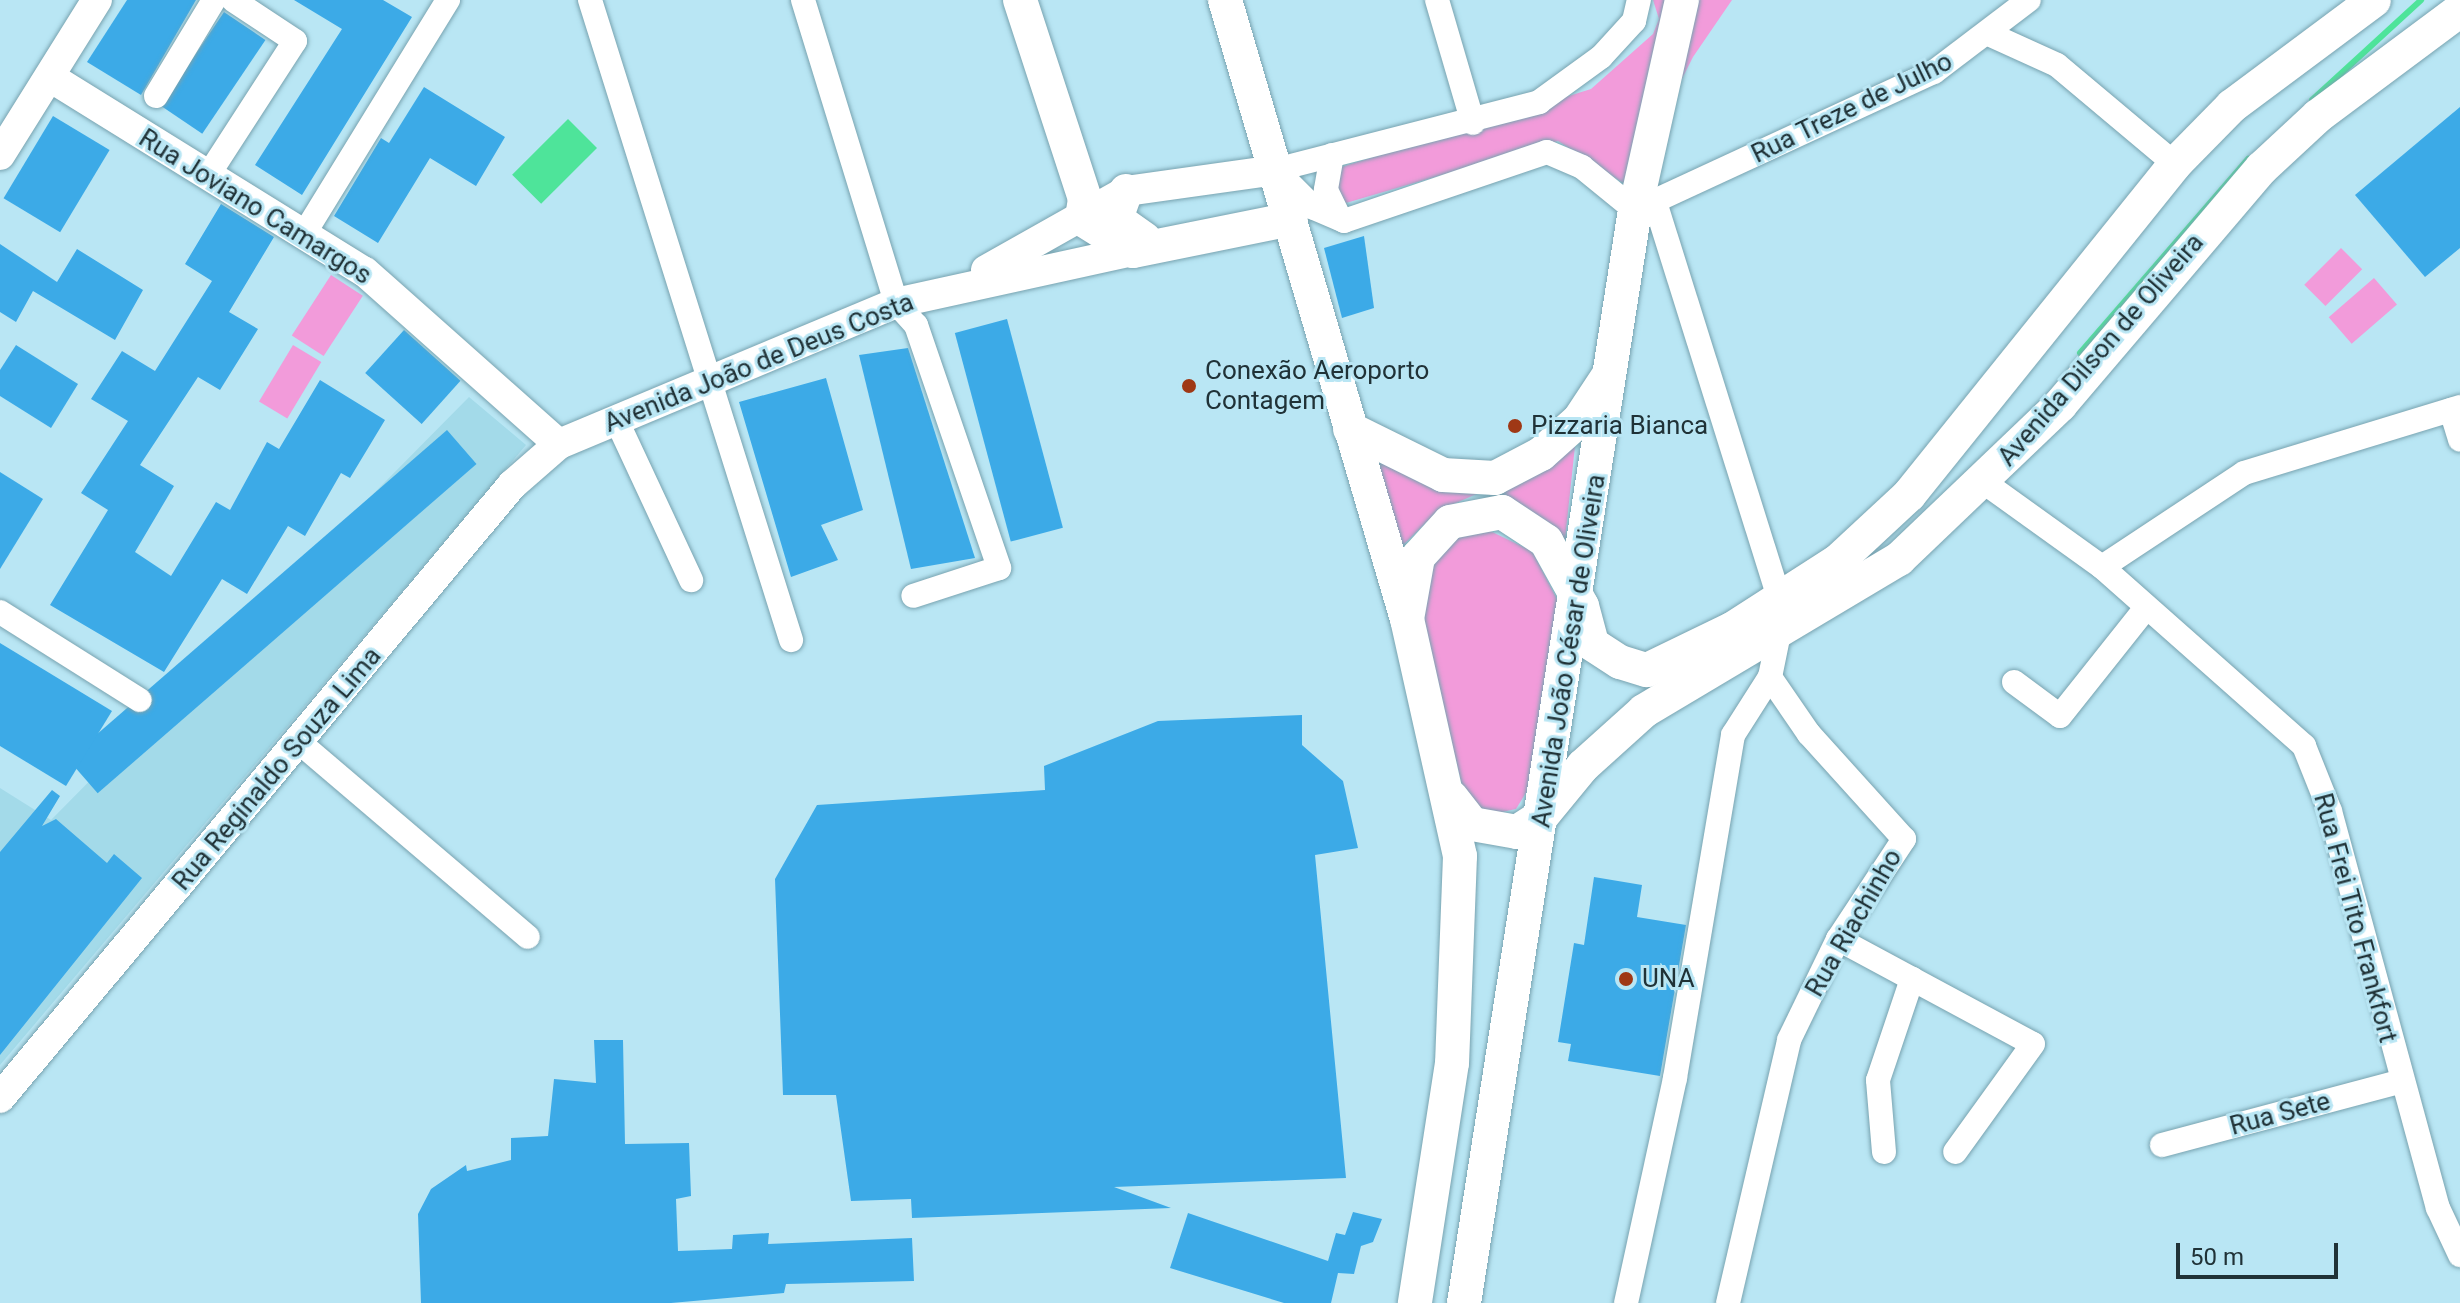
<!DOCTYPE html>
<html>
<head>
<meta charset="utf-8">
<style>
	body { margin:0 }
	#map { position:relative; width:2460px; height:1303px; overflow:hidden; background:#b9e6f4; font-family:Roboto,sans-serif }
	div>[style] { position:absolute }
	.built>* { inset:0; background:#a3dae9 }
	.green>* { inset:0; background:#f29bda; transform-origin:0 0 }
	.water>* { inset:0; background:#4ee49a; transform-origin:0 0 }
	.stream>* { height:6px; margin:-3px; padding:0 3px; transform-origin:3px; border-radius:3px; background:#4ee49a }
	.building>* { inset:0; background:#3caae7; transform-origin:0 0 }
	.roads { filter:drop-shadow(0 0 2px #78a3b0) drop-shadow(0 0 2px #78a3b0) }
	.minor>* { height:24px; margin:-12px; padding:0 12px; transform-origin:12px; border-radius:12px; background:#fff }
	.tertiary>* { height:30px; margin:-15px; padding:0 15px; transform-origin:15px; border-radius:15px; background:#fff }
	.secondary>* { height:34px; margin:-17px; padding:0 17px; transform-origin:17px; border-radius:17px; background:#fff }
	.dots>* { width:22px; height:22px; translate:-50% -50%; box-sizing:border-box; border:4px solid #b9e6f4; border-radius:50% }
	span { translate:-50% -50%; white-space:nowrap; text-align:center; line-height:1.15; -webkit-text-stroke:6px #b9e6f4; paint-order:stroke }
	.street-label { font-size:26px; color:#203237 }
	.poi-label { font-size:26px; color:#203237 }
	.left { translate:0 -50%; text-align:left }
	.scale { position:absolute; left:2176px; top:1243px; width:162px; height:36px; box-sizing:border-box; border:4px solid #203237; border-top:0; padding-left:10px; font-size:24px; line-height:28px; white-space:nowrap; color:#203237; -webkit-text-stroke:6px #b9e6f4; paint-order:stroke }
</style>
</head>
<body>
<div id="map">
	<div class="built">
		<div style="clip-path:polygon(469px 397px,526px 445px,0 1065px,0 788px,51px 820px)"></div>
	</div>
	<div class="green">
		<div style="clip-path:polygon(1653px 0,1732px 0,1693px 57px,1628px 186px,1558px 141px,1346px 203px,1335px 189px,1335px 169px,1591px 89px,1653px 34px,1659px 19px)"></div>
		<div style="left:2341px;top:248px;width:30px;height:52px;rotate:45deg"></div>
		<div style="left:331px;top:275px;width:38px;height:72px;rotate:33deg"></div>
		<div style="left:2374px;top:278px;width:35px;height:60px;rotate:49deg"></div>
		<div style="left:293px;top:345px;width:33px;height:66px;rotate:31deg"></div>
		<div style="clip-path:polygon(1575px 446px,1565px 540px,1527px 508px,1481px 492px,1438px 511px,1401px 547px,1370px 457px,1438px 482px)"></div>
		<div style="clip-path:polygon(1486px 529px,1532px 551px,1559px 603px,1527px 791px,1516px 809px,1497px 813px,1479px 808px,1463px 789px,1420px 619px,1434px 560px,1456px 534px)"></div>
	</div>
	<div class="water">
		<div style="left:568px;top:119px;width:41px;height:79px;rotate:45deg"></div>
	</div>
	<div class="stream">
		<div style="left:2312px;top:100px;width:148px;rotate:-42.5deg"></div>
		<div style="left:2080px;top:353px;width:257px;rotate:-49.1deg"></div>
	</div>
	<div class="building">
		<div style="clip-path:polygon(127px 0,196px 0,141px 95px,87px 62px)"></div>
		<div style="clip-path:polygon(294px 0,383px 0,412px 17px,302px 195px,255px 165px,342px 29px)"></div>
		<div style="left:224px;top:12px;width:50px;height:113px;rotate:34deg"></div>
		<div style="clip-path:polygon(424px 87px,505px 137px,476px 186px,430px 158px,378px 243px,334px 216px,381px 138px,389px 143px)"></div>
		<div style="clip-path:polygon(2460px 107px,2460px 248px,2425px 277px,2355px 195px)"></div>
		<div style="left:53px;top:116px;width:66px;height:96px;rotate:31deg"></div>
		<div style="clip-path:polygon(221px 204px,274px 237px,229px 312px,258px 329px,220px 390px,198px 377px,140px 465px,174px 486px,135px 552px,171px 576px,216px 502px,230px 510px,267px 442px,279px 449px,320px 380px,385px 420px,350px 478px,341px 473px,305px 536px,288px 526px,247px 594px,222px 579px,164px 672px,50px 605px,108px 510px,81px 493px,128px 421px,91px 399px,122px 351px,155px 371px,212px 281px,185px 264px)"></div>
		<div style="clip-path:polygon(1364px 236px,1374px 308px,1342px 318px,1324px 248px)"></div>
		<div style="clip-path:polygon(0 244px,57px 282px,77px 249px,143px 290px,115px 340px,33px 291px,16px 322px,0 312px)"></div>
		<div style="left:1007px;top:319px;width:216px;height:54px;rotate:75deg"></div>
		<div style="left:404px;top:330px;width:76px;height:58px;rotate:42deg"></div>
		<div style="clip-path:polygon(16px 345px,78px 384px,51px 428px,0 396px,0 370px)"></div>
		<div style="clip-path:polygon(908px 348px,975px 558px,911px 569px,859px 355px)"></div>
		<div style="clip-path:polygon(826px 378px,863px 510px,821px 525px,838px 560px,791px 577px,739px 402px)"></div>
		<div style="left:447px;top:430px;width:45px;height:502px;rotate:49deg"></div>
		<div style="clip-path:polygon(0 472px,43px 499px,0 569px)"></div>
		<div style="clip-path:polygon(0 643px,112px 711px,66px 786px,0 746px)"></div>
		<div style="clip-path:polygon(1302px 715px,1302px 745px,1343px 781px,1358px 848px,1315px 855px,1346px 1178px,1114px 1187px,1171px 1208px,912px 1218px,911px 1199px,851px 1201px,836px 1095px,783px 1095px,775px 879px,817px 805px,1045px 790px,1044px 766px,1158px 721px)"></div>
		<div style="clip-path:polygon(52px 790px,60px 796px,42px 826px,56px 819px,107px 863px,114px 854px,142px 878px,0 1055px,0 852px)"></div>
		<div style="clip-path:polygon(1594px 877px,1642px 885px,1637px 917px,1686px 925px,1660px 1076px,1568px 1061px,1571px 1044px,1558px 1042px,1574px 943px,1584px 945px)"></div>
		<div style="clip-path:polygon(594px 1040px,623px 1040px,625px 1144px,689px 1143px,691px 1196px,676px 1199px,678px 1251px,732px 1249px,733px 1235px,769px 1233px,768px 1244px,912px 1238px,914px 1281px,786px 1284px,784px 1293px,671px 1303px,421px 1303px,418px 1214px,431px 1189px,466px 1165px,467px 1171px,511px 1160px,511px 1138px,548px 1136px,554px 1079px,596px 1083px)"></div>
		<div style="clip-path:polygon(1353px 1212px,1382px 1219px,1373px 1242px,1361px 1246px,1354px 1274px,1338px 1273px,1331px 1303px,1284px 1303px,1170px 1268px,1188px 1213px,1328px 1261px,1336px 1233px,1345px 1235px)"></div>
	</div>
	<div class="roads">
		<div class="minor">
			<div style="left:590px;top:0;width:671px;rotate:72.56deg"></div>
			<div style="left:803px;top:0;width:317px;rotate:72.9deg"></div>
			<div style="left:896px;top:303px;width:30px;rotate:48deg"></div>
			<div style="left:916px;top:325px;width:257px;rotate:71.1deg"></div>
			<div style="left:999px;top:568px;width:90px;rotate:162deg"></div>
			<div style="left:1437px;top:0;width:128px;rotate:73.7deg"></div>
			<div style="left:1991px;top:35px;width:72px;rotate:24.4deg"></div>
			<div style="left:2057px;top:65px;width:154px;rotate:40deg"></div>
			<div style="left:156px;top:96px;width:112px;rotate:-58.9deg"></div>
			<div style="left:1332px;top:155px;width:36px;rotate:100deg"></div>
			<div style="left:1326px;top:190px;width:32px;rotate:64deg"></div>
			<div style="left:1275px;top:170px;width:273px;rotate:-14.4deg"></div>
			<div style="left:1539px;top:102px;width:77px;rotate:-36deg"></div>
			<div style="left:1601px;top:57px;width:49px;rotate:-47.5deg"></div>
			<div style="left:1634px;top:21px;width:22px;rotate:-77deg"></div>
			<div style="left:1277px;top:171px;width:52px;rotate:45deg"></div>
			<div style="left:1314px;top:208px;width:33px;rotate:23deg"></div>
			<div style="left:1344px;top:221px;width:214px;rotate:-18.8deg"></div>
			<div style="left:1547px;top:152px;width:38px;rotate:23deg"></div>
			<div style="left:1582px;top:167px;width:68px;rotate:39.1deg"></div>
			<div style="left:1635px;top:210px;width:329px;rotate:-24.8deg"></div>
			<div style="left:1934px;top:72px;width:119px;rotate:-37.2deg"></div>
			<div style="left:207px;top:177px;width:162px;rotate:-57.1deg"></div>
			<div style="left:295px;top:41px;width:74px;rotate:-146.5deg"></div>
			<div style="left:1655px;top:202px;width:415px;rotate:72.6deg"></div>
			<div style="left:304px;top:234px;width:275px;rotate:-58.4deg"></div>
			<div style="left:2451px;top:410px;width:31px;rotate:73deg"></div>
			<div style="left:616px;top:419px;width:178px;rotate:65deg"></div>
			<div style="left:1985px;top:483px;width:144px;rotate:35.7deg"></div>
			<div style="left:2102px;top:567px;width:270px;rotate:41.5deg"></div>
			<div style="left:2304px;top:746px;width:70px;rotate:68.2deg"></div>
			<div style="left:2330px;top:811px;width:411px;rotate:74.8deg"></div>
			<div style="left:2438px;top:1208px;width:52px;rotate:64.9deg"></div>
			<div style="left:2102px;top:567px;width:170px;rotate:-33.5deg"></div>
			<div style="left:2244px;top:473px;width:226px;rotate:-17deg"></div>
			<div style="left:0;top:612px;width:165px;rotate:32.2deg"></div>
			<div style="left:2014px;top:682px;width:57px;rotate:36.5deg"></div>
			<div style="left:2060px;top:716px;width:137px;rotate:-51.5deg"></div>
			<div style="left:300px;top:743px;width:299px;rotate:40.4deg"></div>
			<div style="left:1838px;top:939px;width:221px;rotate:28.3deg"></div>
			<div style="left:2033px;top:1044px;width:133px;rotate:125.8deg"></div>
			<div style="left:2162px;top:1145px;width:245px;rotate:-14.9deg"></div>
			<div style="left:1884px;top:1152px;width:72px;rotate:-94.8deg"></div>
			<div style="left:1878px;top:1080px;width:107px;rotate:-71.4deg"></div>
			<div style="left:1626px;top:1303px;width:230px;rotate:-77.7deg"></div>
			<div style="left:1675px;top:1078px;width:348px;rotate:-80.4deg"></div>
			<div style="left:1733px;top:735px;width:69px;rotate:-57.5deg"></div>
			<div style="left:1770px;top:677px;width:45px;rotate:-78.4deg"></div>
			<div style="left:1728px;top:1303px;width:270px;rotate:-76.9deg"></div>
			<div style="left:1789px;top:1040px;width:112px;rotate:-64.1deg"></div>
			<div style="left:1838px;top:939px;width:120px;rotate:-56.6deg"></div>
			<div style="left:1904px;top:839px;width:142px;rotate:-132.1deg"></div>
			<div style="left:1809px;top:734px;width:69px;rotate:-124.4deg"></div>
		</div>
		<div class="tertiary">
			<div style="left:50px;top:77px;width:370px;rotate:31.8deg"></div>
			<div style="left:365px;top:272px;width:259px;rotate:41.6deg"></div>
			<div style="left:0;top:155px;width:183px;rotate:-58deg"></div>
			<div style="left:986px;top:270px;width:161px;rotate:-29.4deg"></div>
			<div style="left:1126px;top:191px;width:150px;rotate:-8deg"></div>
			<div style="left:0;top:1098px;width:799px;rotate:-50.13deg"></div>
			<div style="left:512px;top:485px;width:62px;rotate:-41.1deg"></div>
			<div style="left:559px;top:444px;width:365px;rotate:-22.7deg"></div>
			<div style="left:896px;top:303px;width:243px;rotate:-12.4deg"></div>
		</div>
		<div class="secondary">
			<div style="left:1020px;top:0;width:209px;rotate:71.9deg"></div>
			<div style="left:1085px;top:199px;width:20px;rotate:99deg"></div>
			<div style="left:1082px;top:219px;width:60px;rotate:32.1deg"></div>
			<div style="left:1133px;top:251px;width:161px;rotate:-11.4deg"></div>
			<div style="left:1225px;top:0;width:645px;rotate:73.62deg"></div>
			<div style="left:1407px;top:619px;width:243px;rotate:77.4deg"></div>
			<div style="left:1460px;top:856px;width:207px;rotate:92.2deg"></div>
			<div style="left:1452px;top:1063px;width:243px;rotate:98.8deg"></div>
			<div style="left:1126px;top:191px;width:30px;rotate:110deg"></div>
			<div style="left:1116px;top:219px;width:35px;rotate:35deg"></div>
			<div style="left:1350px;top:429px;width:104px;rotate:26.3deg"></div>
			<div style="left:1443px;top:475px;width:52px;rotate:3.3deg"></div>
			<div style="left:1495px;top:478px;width:52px;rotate:-27.6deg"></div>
			<div style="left:1541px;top:454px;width:51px;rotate:-41.8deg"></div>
			<div style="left:1579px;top:420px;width:53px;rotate:-56.6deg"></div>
			<div style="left:1407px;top:619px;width:63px;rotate:-79.9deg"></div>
			<div style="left:1418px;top:557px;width:47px;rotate:-47.6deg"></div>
			<div style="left:1450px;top:522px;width:53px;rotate:-10.9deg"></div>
			<div style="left:1502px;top:512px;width:53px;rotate:33.4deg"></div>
			<div style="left:1546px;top:541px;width:74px;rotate:61deg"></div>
			<div style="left:1582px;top:606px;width:39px;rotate:75deg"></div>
			<div style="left:1592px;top:644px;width:33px;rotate:33deg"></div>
			<div style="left:1620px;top:662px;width:28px;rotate:17deg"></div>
			<div style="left:1647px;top:670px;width:94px;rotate:-25.8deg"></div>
			<div style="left:1732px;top:629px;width:126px;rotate:-32.7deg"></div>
			<div style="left:1838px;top:561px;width:97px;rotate:-42.9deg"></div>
			<div style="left:1909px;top:495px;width:425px;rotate:-51.2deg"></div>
			<div style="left:2175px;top:164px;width:81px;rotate:-45.5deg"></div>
			<div style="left:2232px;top:106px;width:177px;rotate:-36.7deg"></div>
			<div style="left:1451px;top:797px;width:34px;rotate:52deg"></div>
			<div style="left:1472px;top:824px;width:46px;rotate:10.1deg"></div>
			<div style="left:1517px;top:832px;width:30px;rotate:-33deg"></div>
			<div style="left:1542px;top:816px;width:65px;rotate:-50.6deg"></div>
			<div style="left:1583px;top:766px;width:82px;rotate:-42deg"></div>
			<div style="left:1644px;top:711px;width:297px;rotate:-30.8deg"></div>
			<div style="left:1899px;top:559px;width:223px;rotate:-43.7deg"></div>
			<div style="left:2060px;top:405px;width:311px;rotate:-49.6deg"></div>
			<div style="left:2262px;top:168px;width:76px;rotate:-42.9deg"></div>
			<div style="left:2318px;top:116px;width:177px;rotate:-36.7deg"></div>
			<div style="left:1464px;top:1303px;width:1106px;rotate:-81.11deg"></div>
			<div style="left:1635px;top:210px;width:215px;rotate:-77.4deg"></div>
		</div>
	</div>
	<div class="dots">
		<div style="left:1189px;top:386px;background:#9f3815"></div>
		<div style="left:1515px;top:426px;background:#9f3815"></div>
		<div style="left:1626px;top:979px;background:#9f3815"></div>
	</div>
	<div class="street-label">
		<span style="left:1852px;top:108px;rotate:-26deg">Rua Treze de Julho</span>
		<span style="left:255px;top:207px;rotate:32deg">Rua Joviano Camargos</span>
		<span style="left:2101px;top:350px;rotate:-49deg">Avenida Dilson de Oliveira</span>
		<span style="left:759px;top:363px;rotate:-22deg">Avenida João de Deus Costa</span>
		<span style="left:1569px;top:651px;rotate:-81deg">Avenida João César de Oliveira</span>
		<span style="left:277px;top:769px;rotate:-50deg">Rua Reginaldo Souza Lima</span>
		<span style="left:2355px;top:918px;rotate:75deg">Rua Frei Tito Frankfort</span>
		<span style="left:1854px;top:923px;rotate:-60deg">Rua Riachinho</span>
		<span style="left:2280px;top:1114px;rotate:-15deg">Rua Sete</span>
	</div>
	<div class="poi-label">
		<span class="left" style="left:1205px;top:386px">Conexão Aeroporto<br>Contagem</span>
		<span class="left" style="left:1531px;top:426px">Pizzaria Bianca</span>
		<span class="left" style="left:1642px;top:979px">UNA</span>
	</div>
	<div class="scale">50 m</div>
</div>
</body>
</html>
